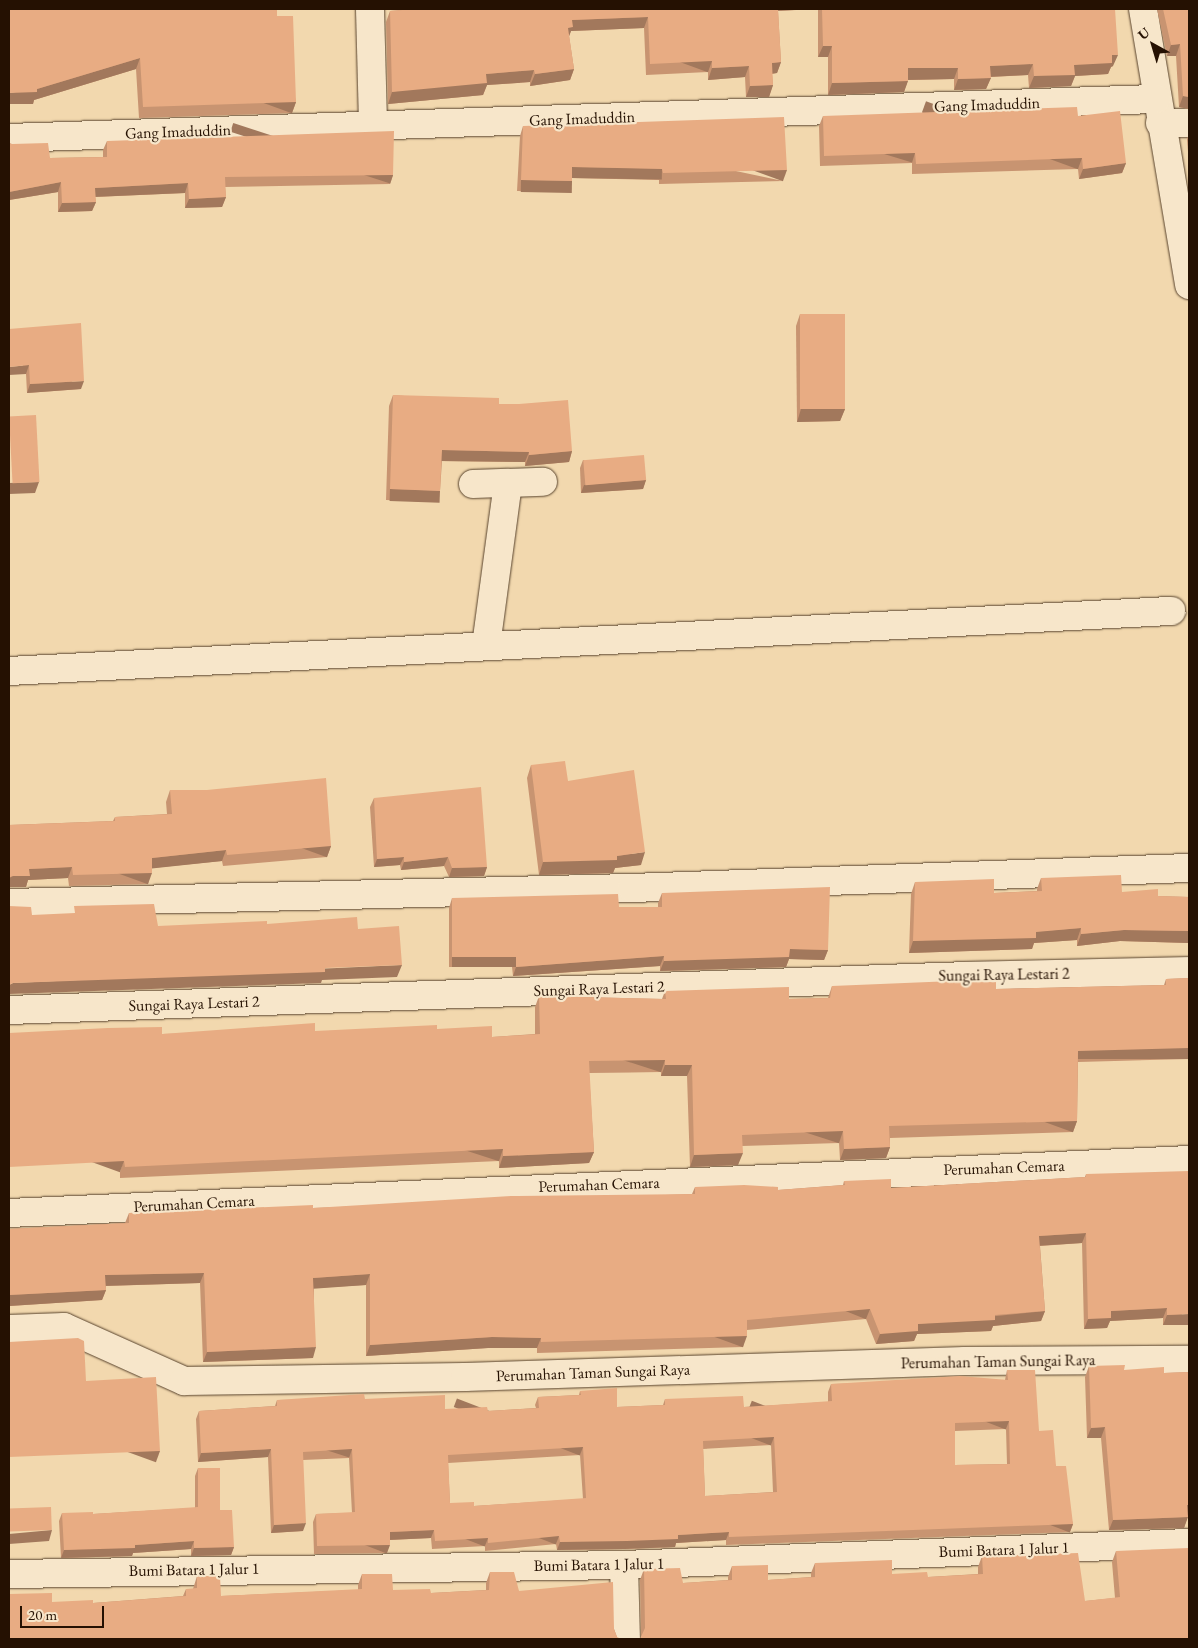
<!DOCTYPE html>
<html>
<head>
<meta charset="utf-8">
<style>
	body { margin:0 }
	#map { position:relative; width:1198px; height:1648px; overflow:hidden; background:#f2d8ae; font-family:"EB Garamond",serif }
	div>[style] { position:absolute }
	.roads { filter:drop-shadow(0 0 1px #58432d) drop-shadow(0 0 1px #58432d) }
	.minor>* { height:28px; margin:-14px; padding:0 14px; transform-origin:14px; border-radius:14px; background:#f7e6ca }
	.wall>* { inset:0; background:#c89471 }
	.shaded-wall>* { inset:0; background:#a2785c; transform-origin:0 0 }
	.building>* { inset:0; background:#e8ac83; transform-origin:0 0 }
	span { translate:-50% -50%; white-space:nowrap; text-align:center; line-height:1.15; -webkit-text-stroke:4.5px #f7e6ca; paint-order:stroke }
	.street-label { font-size:16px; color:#251102 }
	.frame { position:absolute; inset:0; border:10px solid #251102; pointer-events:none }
	.north { position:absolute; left:1128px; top:20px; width:50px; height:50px; -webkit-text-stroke:4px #f7e6ca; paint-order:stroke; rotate:321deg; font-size:14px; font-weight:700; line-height:20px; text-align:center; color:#251102 }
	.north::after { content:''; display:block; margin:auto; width:18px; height:22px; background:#251102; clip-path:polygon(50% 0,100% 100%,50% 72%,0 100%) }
	.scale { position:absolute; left:20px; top:1606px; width:84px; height:22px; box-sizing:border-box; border:2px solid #251102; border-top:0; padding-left:6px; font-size:15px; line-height:18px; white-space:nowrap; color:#251102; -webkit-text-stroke:4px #f7e6ca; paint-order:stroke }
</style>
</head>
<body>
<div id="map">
	<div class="roads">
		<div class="minor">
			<div style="left:370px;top:9px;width:117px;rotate:88.5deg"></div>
			<div style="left:1143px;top:9px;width:280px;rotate:80.5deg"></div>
			<div style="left:1160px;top:123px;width:29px"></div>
			<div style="left:9px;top:138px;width:1148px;rotate:-1.95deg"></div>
			<div style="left:508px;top:483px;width:35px;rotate:-2deg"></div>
			<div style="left:473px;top:484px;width:35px;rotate:-2deg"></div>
			<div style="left:508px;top:483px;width:164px;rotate:97.7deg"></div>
			<div style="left:9px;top:671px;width:1164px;rotate:-2.96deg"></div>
			<div style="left:9px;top:903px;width:623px;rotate:-1.38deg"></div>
			<div style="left:632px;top:888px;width:557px;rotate:-2.06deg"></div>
			<div style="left:9px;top:1010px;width:959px;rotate:-2.03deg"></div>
			<div style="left:967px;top:976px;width:222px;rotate:-1.3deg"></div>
			<div style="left:9px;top:1213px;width:1181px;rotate:-2.57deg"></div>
			<div style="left:9px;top:1329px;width:55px;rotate:-2.1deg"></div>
			<div style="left:64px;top:1327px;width:132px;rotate:24.2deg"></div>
			<div style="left:184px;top:1381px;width:281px;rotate:-0.8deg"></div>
			<div style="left:465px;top:1377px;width:500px;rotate:-1.83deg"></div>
			<div style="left:965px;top:1361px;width:224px;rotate:-0.3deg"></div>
			<div style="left:624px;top:1565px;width:74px;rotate:88.5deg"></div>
			<div style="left:9px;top:1574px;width:615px;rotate:-0.84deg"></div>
			<div style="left:624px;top:1565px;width:565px;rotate:-2.23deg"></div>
		</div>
	</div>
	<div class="wall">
		<div style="clip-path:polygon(9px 9px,277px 16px,296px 102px,292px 113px,139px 118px,136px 69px,34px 100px,33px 104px)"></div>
		<div style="clip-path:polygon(414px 9px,815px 9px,778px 11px,781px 62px,777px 73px,772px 74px,773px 85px,769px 97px,746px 97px,745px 77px,708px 80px,708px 72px,646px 75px,644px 28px,571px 31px,569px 36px,574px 69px,570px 80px,530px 86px,530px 82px,487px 85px,483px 95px,388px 104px,386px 22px,390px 11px)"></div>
		<div style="clip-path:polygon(818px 9px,1115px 9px,1113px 66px,1111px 67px,1108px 74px,1075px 76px,1071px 86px,1029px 88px,1028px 75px,991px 77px,986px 89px,954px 90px,954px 79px,908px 80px,904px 92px,828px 95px,828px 57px,818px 57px)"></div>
		<div style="clip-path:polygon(1157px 9px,1189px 9px,1189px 109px,1179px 107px,1176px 56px,1167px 56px)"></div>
		<div style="clip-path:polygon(823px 116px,1078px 116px,1126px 163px,1122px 173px,1079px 179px,1078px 169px,912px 174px,912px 163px,820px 166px,819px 126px)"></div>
		<div style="clip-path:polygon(523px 126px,783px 181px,659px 184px,659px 180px,572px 178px,572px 181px,568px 192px,517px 191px,520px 136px)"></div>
		<div style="clip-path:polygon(1189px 134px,1189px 165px,1187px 139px)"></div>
		<div style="clip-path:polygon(107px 141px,393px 175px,390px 184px,225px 187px,226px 197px,222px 207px,185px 208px,185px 193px,95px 197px,96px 202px,92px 211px,58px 212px,58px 192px,9px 200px,9px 143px,50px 158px,103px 157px,103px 150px)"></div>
		<div style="clip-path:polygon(800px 314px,845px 409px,840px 421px,797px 422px,796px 326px)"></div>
		<div style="clip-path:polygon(9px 329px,81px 389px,27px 393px,26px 374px)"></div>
		<div style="clip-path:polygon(393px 395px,499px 404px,572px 451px,569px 462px,525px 466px,525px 462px,442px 461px,440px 491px,436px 502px,386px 500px,389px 406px)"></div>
		<div style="clip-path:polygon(583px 460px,646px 480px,643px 489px,581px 493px,580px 468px)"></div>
		<div style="clip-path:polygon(531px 765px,568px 781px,641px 865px,615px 868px,613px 873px,539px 875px,527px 778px)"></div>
		<div style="clip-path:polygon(170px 790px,331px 846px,327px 857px,223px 866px,222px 861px,152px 868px,148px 884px,69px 886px,68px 878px,28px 880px,26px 887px,9px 887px,9px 825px,113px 821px,115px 817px,167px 814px,166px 802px)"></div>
		<div style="clip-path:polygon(374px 798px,487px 867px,484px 876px,449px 877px,444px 866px,401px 870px,400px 865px,374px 867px,370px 807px)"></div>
		<div style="clip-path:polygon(1041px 878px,1122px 892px,1158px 896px,1189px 897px,1189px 943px,1120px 941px,1077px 946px,1077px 940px,1034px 943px,1032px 949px,909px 953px,911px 894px,915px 882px,994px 893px,1037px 891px,1037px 889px)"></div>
		<div style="clip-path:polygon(662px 893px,828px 950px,824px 960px,789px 959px,786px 967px,660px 971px,660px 966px,513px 976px,512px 967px,449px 967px,449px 908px,452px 898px,619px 907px,658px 907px,658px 903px)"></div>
		<div style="clip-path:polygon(1189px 978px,1189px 1059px,1078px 1062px,1077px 1121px,1073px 1132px,890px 1138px,890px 1147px,886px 1158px,840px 1160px,839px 1143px,742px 1146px,738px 1165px,690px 1167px,687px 1076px,661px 1076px,661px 1072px,589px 1073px,594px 1152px,589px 1163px,499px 1168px,499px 1161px,120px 1178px,120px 1172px,162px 1034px,437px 1029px,492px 1037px,535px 1034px,535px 1007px,539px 996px,662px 999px,665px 991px,789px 999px,828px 998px,832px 986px,996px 989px,1164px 985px,1166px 979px)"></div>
		<div style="clip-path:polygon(1086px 1174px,1189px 1325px,1163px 1325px,1163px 1318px,1110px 1321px,1107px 1328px,1084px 1329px,1082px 1243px,1040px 1246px,1045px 1311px,1041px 1321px,993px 1326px,991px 1331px,917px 1334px,914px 1341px,876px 1344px,866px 1319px,747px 1330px,743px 1347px,537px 1353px,537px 1348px,488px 1348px,366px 1356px,366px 1285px,314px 1288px,313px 1358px,203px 1362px,200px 1283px,106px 1286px,106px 1290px,102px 1300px,9px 1306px,9px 1229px,125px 1223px,129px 1213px,313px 1208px,692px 1194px,695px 1187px,778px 1190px,843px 1185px,844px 1181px,891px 1188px,1085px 1177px)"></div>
		<div style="clip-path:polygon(1089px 1366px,1124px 1370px,1164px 1373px,1189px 1372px,1189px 1515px,1188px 1515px,1184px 1528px,1109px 1530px,1101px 1438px,1087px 1438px,1085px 1377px)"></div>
		<div style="clip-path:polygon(evenodd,1007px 1370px,1039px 1431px,1056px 1466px,1073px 1524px,1070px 1532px,726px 1545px,726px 1540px,676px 1543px,675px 1547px,624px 1549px,557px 1550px,556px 1544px,485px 1551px,485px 1546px,432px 1549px,431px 1538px,390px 1540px,387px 1553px,314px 1554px,313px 1522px,316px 1514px,352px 1513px,349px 1458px,303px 1460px,303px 1531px,271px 1533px,268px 1457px,198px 1462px,196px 1419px,199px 1411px,275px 1406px,277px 1400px,365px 1399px,445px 1409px,488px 1411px,536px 1408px,535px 1405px,538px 1397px,579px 1395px,580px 1391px,617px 1407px,663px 1405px,665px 1399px,744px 1407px,828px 1402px,828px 1392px,831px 1384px,1005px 1380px,1007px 1370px,1006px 1429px,1007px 1464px,955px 1465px,955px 1431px,1006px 1429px,1007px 1370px,771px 1445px,773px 1492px,705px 1496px,703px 1449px,771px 1445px,1007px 1370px,580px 1455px,583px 1499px,474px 1506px,450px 1503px,448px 1463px,580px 1455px)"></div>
		<div style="clip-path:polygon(198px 1468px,220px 1510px,234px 1547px,231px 1555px,191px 1556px,191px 1549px,133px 1553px,132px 1556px,61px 1558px,59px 1521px,62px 1513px,93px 1514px,195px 1508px,195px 1476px)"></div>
		<div style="clip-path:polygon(1116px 1551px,1189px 1639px,641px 1636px,640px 1580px,644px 1569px,683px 1583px,728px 1580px,728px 1577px,732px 1566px,768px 1580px,811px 1577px,811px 1573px,815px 1563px,892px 1574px,928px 1577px,978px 1574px,978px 1567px,982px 1556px,1085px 1601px,1115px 1598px,1112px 1562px)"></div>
		<div style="clip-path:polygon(490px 1572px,519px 1591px,614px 1629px,617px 1637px,52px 1602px,93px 1603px,183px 1596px,186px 1589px,193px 1589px,197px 1576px,221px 1596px,358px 1590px,358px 1585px,362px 1574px,393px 1590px,431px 1593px,486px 1590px,486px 1583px)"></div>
	</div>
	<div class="shaded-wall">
		<div style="clip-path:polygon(774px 9px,815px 9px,773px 11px)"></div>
		<div style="clip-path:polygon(648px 17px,644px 28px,571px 31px,568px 39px,568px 28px,572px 20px)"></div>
		<div style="clip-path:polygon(1180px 44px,1176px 56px,1167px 56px,1171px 45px)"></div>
		<div style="clip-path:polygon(823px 46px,832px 46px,828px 57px,818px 57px)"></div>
		<div style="clip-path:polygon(1112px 55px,1118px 55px,1113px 66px,1111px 67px,1108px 74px,1075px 76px,1071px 86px,1029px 88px,1034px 76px,1074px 65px)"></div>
		<div style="clip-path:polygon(140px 58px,136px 69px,34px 100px,33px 104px,9px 104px,9px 93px,37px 89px)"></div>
		<div style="left:712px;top:61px;width:12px;height:62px;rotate:110deg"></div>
		<div style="clip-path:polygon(781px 62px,777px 73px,768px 74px,772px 63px)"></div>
		<div style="clip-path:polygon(1033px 64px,1028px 75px,986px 77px,990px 66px)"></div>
		<div style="clip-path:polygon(749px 66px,745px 77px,708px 80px,712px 68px)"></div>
		<div style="clip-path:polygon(908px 68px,958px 68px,954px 79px,904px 80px)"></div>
		<div style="clip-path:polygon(574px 69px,570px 80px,530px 86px,535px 74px)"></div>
		<div style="clip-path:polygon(534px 70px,530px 82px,487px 85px,483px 95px,388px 104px,392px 92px,486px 74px)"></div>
		<div style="clip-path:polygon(991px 78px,986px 89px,954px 90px,958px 79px)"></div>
		<div style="clip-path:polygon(908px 81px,904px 92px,828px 95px,832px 83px)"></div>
		<div style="clip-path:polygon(773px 85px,769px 97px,746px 97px,750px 86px)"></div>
		<div style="clip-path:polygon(1183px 96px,1189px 97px,1189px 109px,1179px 107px)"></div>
		<div style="left:296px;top:102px;width:12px;height:153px;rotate:110deg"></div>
		<div style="left:915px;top:153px;width:10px;height:91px;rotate:107deg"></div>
		<div style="left:1082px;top:158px;width:12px;height:166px;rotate:110deg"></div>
		<div style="clip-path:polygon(1126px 163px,1122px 173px,1079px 179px,1083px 169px)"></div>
		<div style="left:572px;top:167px;width:90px;height:11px;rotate:1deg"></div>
		<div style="left:787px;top:170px;width:12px;height:124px;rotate:110deg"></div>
		<div style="left:393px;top:175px;width:9px;height:168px;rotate:108deg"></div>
		<div style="left:521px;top:180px;width:51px;height:12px;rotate:1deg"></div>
		<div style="clip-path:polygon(61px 182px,58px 192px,9px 200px,9px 192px)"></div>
		<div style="clip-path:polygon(188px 183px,185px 193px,92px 197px,95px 188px)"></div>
		<div style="clip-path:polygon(226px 197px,222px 207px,185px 208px,189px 199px)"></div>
		<div style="clip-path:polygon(96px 202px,92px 211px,58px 212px,62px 203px)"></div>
		<div style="clip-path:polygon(29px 365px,26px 374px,9px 375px,9px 367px)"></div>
		<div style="clip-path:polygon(84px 381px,81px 389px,27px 393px,30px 384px)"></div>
		<div style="clip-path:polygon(801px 409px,845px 409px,840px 421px,797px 422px)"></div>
		<div style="clip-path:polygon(442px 450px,529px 452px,525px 462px,438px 461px)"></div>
		<div style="clip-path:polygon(572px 451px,569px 462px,525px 466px,529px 455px)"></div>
		<div style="clip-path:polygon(646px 480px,643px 489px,581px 493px,584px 485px)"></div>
		<div style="clip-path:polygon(39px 482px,35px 493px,9px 494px,9px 483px)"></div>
		<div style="left:390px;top:489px;width:50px;height:12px;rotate:2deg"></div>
		<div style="left:331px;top:846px;width:12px;height:104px;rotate:110deg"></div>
		<div style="clip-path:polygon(226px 850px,222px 861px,147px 869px,152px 858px)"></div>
		<div style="clip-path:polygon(645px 852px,641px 865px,615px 868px,613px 873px,539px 875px,543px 862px,617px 856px)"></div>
		<div style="clip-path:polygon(404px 857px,400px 865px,374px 867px,377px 859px)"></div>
		<div style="clip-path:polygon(448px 857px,444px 866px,401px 870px,404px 862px)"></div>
		<div style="clip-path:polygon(72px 867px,68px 878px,28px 880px,26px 887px,9px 887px,9px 878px,29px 869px)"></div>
		<div style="clip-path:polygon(487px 867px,484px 876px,449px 877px,452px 868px)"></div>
		<div style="left:152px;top:873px;width:12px;height:79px;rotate:110deg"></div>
		<div style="clip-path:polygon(1081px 928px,1077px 940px,1034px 943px,1032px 949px,909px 953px,913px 941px)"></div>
		<div style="clip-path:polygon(1124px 930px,1189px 931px,1189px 943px,1120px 941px,1077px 946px,1081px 934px)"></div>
		<div style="clip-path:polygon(790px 949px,828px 950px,824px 960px,789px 959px,786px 967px,660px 971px,664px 961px)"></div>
		<div style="clip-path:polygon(664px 956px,660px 966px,513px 976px,516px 967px)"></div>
		<div style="left:452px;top:957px;width:64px;height:10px"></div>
		<div style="clip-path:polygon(402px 965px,397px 977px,322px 980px,321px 983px,9px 994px,9px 985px,13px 983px)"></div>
		<div style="left:1189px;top:1048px;width:11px;height:111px;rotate:90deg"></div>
		<div style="left:665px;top:1060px;width:13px;height:76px;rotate:108deg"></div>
		<div style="clip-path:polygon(665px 1065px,692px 1065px,687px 1076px,661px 1076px)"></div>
		<div style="left:1077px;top:1121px;width:12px;height:188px;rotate:110deg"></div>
		<div style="left:843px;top:1131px;width:13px;height:101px;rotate:108deg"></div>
		<div style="clip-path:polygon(890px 1147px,886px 1158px,840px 1160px,844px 1149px)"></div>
		<div style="left:503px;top:1149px;width:13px;height:378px;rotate:108deg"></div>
		<div style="clip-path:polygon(594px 1152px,589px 1163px,499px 1168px,503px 1156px)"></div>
		<div style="clip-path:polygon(743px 1153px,738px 1165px,690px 1167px,694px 1155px)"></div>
		<div style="left:124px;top:1161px;width:12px;height:115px;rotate:110deg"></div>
		<div style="clip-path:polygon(1086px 1233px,1082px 1243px,1035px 1246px,1039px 1236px)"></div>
		<div style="clip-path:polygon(204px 1273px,200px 1283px,101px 1286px,105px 1275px)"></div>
		<div style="clip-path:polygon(370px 1274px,366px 1285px,310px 1289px,313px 1278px)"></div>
		<div style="clip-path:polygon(106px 1290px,102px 1300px,9px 1306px,9px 1295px)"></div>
		<div style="clip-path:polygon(1167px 1308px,1163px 1318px,1110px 1321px,1107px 1328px,1084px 1329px,1088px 1319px,1111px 1311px)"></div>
		<div style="left:870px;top:1309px;width:11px;height:123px;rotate:112deg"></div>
		<div style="clip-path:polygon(1045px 1311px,1041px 1321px,993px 1326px,991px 1331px,917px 1334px,914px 1341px,876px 1344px,880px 1334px,918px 1324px)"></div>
		<div style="clip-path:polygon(1189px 1314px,1189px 1325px,1163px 1325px,1167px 1315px)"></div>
		<div style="left:747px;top:1336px;width:12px;height:206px;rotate:110deg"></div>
		<div style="clip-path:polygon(492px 1337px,541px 1338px,537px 1348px,488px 1348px,366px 1356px,370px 1345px)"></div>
		<div style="clip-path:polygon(316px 1347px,313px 1358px,203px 1362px,207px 1352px)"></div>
		<div style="left:1009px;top:1421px;width:9px;height:54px;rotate:111deg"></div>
		<div style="clip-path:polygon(1105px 1427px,1101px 1438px,1087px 1438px,1091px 1428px)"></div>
		<div style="left:774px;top:1437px;width:9px;height:71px;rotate:111deg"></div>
		<div style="left:583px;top:1447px;width:9px;height:135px;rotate:111deg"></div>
		<div style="clip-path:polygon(271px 1449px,268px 1457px,198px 1462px,201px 1453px)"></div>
		<div style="left:352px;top:1449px;width:9px;height:49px;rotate:108deg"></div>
		<div style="left:160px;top:1451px;width:12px;height:151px;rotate:110deg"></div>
		<div style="clip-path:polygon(1187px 1505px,1189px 1505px,1189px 1515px,1183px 1516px)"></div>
		<div style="clip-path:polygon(1188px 1517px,1184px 1528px,1109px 1530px,1113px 1520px)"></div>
		<div style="clip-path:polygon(306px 1523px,303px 1531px,271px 1533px,274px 1525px)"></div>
		<div style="left:1073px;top:1524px;width:9px;height:344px;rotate:111deg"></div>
		<div style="clip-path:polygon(52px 1530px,49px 1541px,9px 1544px,9px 1534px)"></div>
		<div style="clip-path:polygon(434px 1530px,431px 1538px,387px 1540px,390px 1532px)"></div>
		<div style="clip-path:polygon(729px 1532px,726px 1540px,676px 1543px,675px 1547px,624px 1549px,557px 1550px,560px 1542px)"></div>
		<div style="left:559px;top:1536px;width:9px;height:71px;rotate:111deg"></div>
		<div style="left:488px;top:1538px;width:9px;height:53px;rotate:111deg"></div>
		<div style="clip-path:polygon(194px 1541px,191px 1549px,133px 1553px,132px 1556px,61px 1558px,64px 1550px)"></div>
		<div style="left:390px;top:1545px;width:9px;height:73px;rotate:111deg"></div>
		<div style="clip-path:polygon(234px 1547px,231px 1555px,191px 1556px,194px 1548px)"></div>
	</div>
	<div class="building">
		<div style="clip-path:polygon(9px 9px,277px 9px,277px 16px,293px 16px,296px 102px,143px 107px,140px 58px,37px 89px,37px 92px,9px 93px)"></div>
		<div style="clip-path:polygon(414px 9px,778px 9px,781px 62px,772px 63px,773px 85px,750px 86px,749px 66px,712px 68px,712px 61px,650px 64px,648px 17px,572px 20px,573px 27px,568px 28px,574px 69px,535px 74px,534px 70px,486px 74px,487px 83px,392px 92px,390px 11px)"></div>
		<div style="clip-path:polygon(822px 9px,1115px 9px,1118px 55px,1112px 55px,1112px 63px,1074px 65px,1075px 75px,1034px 76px,1033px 64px,990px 66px,991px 78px,958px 79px,958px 68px,908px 68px,908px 81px,832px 83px,832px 46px,823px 46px)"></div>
		<div style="clip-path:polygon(1163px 9px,1189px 9px,1189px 97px,1183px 96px,1180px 44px,1171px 45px)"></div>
		<div style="clip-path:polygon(1077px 107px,1078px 116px,1120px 111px,1126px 163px,1083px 169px,1082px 158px,916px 164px,915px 153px,824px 156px,823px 116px)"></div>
		<div style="clip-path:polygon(784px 117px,787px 170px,663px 173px,662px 169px,572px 167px,572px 181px,521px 180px,523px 126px)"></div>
		<div style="clip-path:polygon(394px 131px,393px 175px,225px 177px,226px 197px,189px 199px,188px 183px,95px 188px,96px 202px,62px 203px,61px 182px,9px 192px,9px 143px,12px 144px,48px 143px,50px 158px,107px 157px,107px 141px)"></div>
		<div style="left:800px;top:314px;width:45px;height:95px"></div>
		<div style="clip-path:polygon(81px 323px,84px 381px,30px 384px,29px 365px,9px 367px,9px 329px)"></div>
		<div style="clip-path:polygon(393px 395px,499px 398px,499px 404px,519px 404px,568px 400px,572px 451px,529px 455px,529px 452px,442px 450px,440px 491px,390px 489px)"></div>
		<div style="left:36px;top:415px;width:67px;height:27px;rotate:87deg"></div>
		<div style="left:644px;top:455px;width:25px;height:61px;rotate:85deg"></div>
		<div style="clip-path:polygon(565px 761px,568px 781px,634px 770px,645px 852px,617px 856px,617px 860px,543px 862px,531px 765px)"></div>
		<div style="clip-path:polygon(326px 778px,331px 846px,227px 855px,226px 850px,152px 858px,152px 873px,73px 875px,72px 867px,29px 869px,30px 876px,12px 876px,9px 878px,9px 825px,115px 821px,115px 817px,172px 814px,170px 790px,207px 790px)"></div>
		<div style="clip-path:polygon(481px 787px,487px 867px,452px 868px,448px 857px,404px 862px,404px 857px,377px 859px,374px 798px)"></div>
		<div style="clip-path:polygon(1121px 875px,1122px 892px,1158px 889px,1158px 896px,1189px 897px,1189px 931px,1124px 930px,1081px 934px,1081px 928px,1036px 932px,1036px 938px,913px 941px,915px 882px,994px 879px,994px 893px,1042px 891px,1041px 878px)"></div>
		<div style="clip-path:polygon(830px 887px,828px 950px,790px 949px,789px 957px,664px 961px,664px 956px,516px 967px,516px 957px,452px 957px,452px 898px,618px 894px,619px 907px,662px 907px,662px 893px)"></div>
		<div style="clip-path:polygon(154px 904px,158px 926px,267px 921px,267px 924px,357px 917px,358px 929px,399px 926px,402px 965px,325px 968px,325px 972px,13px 983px,9px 985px,9px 906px,31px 907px,32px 915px,75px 913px,74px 906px)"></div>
		<div style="clip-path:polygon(1189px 978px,1189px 1048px,1078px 1051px,1077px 1121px,889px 1126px,890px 1147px,844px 1149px,843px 1131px,742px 1135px,743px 1153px,694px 1155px,692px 1065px,665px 1065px,665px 1060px,589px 1061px,594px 1152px,503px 1156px,503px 1149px,125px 1167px,124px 1161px,9px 1167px,9px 1033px,108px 1028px,162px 1027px,162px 1034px,315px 1023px,315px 1031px,437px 1025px,437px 1029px,492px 1026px,492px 1037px,540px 1034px,539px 996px,666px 999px,665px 991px,789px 987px,789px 999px,830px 998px,832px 986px,953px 981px,996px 982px,996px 989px,1166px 985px,1166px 979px)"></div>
		<div style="clip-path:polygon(1189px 1171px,1189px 1314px,1167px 1315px,1167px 1308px,1111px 1311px,1111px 1318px,1088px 1319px,1086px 1233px,1039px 1236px,1045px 1311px,995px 1315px,995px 1320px,918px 1324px,918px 1331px,880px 1334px,870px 1309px,747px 1320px,747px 1336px,541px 1342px,541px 1338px,492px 1337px,370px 1345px,370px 1274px,313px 1278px,316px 1347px,207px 1352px,204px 1273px,105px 1275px,106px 1290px,9px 1295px,9px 1229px,129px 1223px,129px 1213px,313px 1205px,313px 1208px,511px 1196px,695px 1194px,695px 1187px,744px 1185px,778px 1187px,778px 1190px,845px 1185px,844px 1181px,891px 1179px,891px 1188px,1086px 1177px,1086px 1174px)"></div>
		<div style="clip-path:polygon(78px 1338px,84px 1341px,86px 1381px,156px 1377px,160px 1451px,9px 1457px,9px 1342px)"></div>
		<div style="clip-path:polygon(1125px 1365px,1124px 1370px,1164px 1367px,1164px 1373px,1189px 1372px,1189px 1505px,1187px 1505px,1188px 1517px,1113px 1520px,1105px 1427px,1091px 1428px,1089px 1366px)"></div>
		<div style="clip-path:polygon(evenodd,1007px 1370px,1035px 1370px,1039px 1431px,1053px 1430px,1056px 1466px,1066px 1466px,1073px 1524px,729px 1537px,729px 1532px,678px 1535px,678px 1539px,627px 1541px,560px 1542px,559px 1536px,488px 1543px,488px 1538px,435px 1541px,434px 1530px,390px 1532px,390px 1545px,317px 1546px,316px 1514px,355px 1512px,352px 1449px,303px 1452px,306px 1523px,274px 1525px,271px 1449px,201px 1453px,199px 1411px,277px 1406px,277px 1400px,364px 1394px,365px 1399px,445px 1395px,445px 1409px,487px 1407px,488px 1411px,539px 1408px,538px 1397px,581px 1395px,580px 1391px,617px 1388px,617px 1407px,665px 1405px,665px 1399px,743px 1396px,744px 1407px,832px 1401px,831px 1384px,960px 1376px,1008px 1380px,1007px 1370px,1009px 1421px,1010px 1464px,955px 1465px,955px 1423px,1009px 1421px,1007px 1370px,774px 1437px,777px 1492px,705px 1496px,703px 1441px,774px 1437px,1007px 1370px,583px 1447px,586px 1498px,474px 1506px,474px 1502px,450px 1503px,448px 1455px,583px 1447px)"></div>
		<div style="clip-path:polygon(198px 1468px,220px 1468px,220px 1510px,232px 1510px,234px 1547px,194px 1548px,194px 1541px,135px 1545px,135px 1548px,64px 1550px,62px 1513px,93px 1512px,93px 1514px,198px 1507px)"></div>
		<div style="left:51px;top:1507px;width:23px;height:42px;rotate:88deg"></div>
		<div style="clip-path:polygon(1189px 1548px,1189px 1639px,640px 1639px,645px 1628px,644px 1569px,680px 1568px,683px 1583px,732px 1580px,732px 1566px,768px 1565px,768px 1580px,815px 1577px,815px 1563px,892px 1560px,892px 1574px,927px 1572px,928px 1577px,983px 1574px,982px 1556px,1078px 1553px,1085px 1601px,1120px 1597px,1116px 1551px)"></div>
		<div style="clip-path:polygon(490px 1572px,514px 1572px,519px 1591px,613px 1582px,614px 1629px,617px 1637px,621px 1639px,9px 1639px,9px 1594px,52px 1593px,52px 1602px,93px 1600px,93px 1603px,186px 1596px,186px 1589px,197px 1588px,197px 1576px,220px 1576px,221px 1596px,362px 1589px,362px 1574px,392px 1574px,393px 1590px,430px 1589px,431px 1593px,489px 1590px)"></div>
	</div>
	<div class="street-label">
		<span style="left:987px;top:105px;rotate:-2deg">Gang Imaduddin</span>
		<span style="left:582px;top:119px;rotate:-2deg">Gang Imaduddin</span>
		<span style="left:178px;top:132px;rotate:-2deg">Gang Imaduddin</span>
		<span style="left:1004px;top:975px;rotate:-1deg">Sungai Raya Lestari 2</span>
		<span style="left:599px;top:989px;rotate:-2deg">Sungai Raya Lestari 2</span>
		<span style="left:194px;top:1004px;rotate:-2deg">Sungai Raya Lestari 2</span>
		<span style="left:1004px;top:1168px;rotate:-2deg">Perumahan Cemara</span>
		<span style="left:599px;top:1185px;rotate:-2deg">Perumahan Cemara</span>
		<span style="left:194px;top:1204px;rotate:-3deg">Perumahan Cemara</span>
		<span style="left:998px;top:1362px;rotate:-1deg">Perumahan Taman Sungai Raya</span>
		<span style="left:593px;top:1373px;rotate:-2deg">Perumahan Taman Sungai Raya</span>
		<span style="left:1004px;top:1550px;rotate:-2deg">Bumi Batara 1 Jalur 1</span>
		<span style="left:599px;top:1565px;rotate:-1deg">Bumi Batara 1 Jalur 1</span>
		<span style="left:194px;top:1570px;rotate:-1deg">Bumi Batara 1 Jalur 1</span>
	</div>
	<div class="frame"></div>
	<div class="north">U</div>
	<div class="scale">20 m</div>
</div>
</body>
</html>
